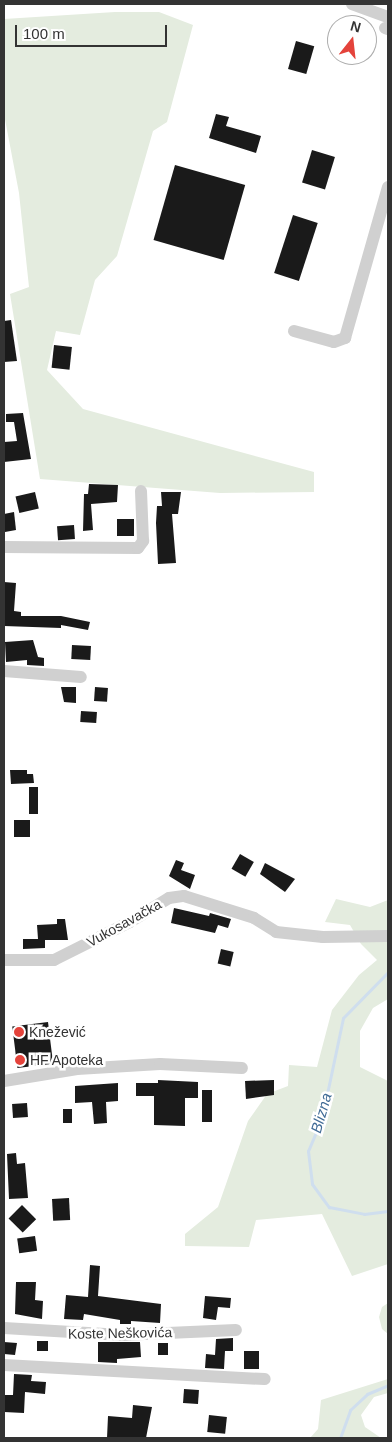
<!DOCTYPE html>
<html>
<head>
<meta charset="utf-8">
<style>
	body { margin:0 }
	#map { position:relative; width:392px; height:1442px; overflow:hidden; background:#fff; font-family:Helvetica,sans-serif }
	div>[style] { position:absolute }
	.green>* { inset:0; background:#e4ecdf }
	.stream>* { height:3px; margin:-1.5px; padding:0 1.5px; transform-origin:1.5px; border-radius:1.5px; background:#cfdeee }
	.building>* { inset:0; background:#1a1a1a; transform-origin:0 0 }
	.minor>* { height:12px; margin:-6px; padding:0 6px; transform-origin:6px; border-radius:6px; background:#d0d0d0 }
	.dots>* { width:14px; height:14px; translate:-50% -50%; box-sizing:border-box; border:2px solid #fff; border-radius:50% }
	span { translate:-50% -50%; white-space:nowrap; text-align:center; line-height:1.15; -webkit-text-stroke:5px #fff; paint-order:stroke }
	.street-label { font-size:14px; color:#333 }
	.poi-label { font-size:14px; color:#333 }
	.left { translate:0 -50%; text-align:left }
	.water-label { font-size:15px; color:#406b96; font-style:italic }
	.frame { position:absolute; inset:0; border:5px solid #333; pointer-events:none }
	.north { position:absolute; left:327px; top:15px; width:50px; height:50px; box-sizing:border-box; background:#fff; border:1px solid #adadad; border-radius:50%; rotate:16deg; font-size:14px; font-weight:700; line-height:20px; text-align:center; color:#333 }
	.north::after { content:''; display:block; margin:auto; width:18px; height:22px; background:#e4433b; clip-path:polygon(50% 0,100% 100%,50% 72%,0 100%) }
	.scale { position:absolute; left:15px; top:25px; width:152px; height:22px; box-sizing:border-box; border:2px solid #333; border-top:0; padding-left:6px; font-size:15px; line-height:18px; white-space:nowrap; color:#333; -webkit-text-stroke:4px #fff; paint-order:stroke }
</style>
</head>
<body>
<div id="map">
	<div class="green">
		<div style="clip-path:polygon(115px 12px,159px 12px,193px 25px,167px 122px,153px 131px,117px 256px,95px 280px,80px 335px,56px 331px,47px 370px,83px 409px,314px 472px,314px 492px,220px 493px,40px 479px,10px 294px,29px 287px,19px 193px,4px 114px,4px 19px)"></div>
		<div style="clip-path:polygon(336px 899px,370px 907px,388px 900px,388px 999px,373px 1008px,360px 1031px,360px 1067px,388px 1081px,388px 1264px,352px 1276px,322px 1214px,256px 1220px,249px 1247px,185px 1246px,185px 1234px,218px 1207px,248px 1121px,267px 1094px,288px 1086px,289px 1065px,317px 1067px,332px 1010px,359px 975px,377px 960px,361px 944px,350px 925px,325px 922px)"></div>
		<div style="clip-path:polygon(388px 1303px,388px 1334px,382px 1329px,379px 1317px,382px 1307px)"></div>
		<div style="clip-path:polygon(388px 1379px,388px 1393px,374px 1397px,361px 1415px,365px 1427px,381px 1438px,310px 1438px,318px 1429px,321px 1400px)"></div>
	</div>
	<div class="stream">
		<div style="left:388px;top:972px;width:64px;rotate:134.4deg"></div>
		<div style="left:343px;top:1018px;width:102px;rotate:101.9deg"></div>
		<div style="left:322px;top:1118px;width:36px;rotate:113deg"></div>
		<div style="left:308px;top:1151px;width:33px;rotate:83deg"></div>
		<div style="left:312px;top:1184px;width:29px;rotate:54deg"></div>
		<div style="left:329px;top:1207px;width:36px;rotate:11deg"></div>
		<div style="left:364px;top:1214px;width:24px;rotate:-7deg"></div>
		<div style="left:340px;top:1438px;width:30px;rotate:-70deg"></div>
		<div style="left:350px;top:1410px;width:23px;rotate:-43deg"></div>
		<div style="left:367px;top:1394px;width:23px;rotate:-23deg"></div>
	</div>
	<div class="building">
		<div style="left:296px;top:41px;width:19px;height:29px;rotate:16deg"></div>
		<div style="clip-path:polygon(216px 114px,229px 117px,226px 126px,261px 136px,256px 153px,209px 138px)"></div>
		<div style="left:312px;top:150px;width:24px;height:34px;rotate:17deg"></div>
		<div style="left:175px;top:165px;width:73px;height:78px;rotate:16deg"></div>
		<div style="left:293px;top:215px;width:26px;height:61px;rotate:18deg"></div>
		<div style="clip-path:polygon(11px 320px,17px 361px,4px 362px,4px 321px)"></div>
		<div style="left:54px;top:345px;width:18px;height:23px;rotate:6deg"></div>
		<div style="clip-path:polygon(23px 413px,31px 459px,4px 462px,4px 442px,17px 441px,14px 422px,6px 422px,6px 414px)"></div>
		<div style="clip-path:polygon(89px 484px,118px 485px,117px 502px,91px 504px,93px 530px,83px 531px,84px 494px,88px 494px)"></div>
		<div style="left:35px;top:492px;width:17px;height:20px;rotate:77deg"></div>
		<div style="clip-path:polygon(161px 492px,181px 492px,178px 514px,172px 514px,176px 563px,158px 564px,156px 523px,157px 506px,162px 506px)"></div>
		<div style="clip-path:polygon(14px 512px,16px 530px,5px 532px,4px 514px)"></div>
		<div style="left:117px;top:519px;width:17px;height:17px"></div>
		<div style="left:74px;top:525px;width:14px;height:17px;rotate:86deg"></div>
		<div style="clip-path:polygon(4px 582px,16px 583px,14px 611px,21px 612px,21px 616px,61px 616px,90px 622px,88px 630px,61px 625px,61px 628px,4px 626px)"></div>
		<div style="clip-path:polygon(33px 640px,38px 657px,44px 658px,44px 666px,27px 665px,27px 660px,6px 662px,5px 642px)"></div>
		<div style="left:72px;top:645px;width:19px;height:14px;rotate:3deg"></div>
		<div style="clip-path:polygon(61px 687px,76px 687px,76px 703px,64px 702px)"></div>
		<div style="left:95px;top:687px;width:13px;height:14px;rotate:4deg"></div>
		<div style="left:81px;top:711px;width:16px;height:11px;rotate:4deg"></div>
		<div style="clip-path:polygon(10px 770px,27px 770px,27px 774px,33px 774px,34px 783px,11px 784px)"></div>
		<div style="left:29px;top:787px;width:9px;height:27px"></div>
		<div style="left:30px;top:820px;width:17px;height:16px;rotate:90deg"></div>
		<div style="left:240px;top:854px;width:16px;height:17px;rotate:30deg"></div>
		<div style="clip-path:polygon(176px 860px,184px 863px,181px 870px,195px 875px,190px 889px,169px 876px)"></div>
		<div style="clip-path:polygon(265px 863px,295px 879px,285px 892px,260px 874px)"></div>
		<div style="clip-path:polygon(174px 908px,209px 916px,210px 913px,231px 919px,228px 928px,218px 925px,215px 933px,171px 923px)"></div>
		<div style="clip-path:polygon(57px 919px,65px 919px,68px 940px,45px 940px,45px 948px,23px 949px,23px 939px,38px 939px,37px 925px,57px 924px)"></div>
		<div style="left:221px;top:949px;width:13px;height:15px;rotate:13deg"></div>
		<div style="left:48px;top:1022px;width:42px;height:36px;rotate:83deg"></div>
		<div style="clip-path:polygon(158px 1080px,198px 1082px,198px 1098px,185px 1098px,185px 1126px,154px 1125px,154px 1096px,136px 1096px,136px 1083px,158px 1083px)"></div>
		<div style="clip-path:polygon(274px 1080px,274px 1095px,246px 1099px,245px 1081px)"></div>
		<div style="clip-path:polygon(118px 1083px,118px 1101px,106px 1102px,107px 1123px,94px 1124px,92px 1102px,75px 1103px,75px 1086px)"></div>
		<div style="left:202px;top:1090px;width:10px;height:32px"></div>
		<div style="left:27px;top:1103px;width:14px;height:15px;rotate:86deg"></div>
		<div style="left:63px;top:1109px;width:9px;height:14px"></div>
		<div style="clip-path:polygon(16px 1153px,17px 1164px,25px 1163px,28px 1198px,9px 1199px,7px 1154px)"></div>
		<div style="left:69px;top:1198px;width:22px;height:17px;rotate:87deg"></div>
		<div style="left:22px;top:1205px;width:20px;height:19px;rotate:45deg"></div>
		<div style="left:35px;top:1236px;width:15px;height:18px;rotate:82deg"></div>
		<div style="clip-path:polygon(90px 1265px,100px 1266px,98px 1296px,161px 1304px,160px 1323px,131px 1321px,131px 1324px,120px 1324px,120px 1320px,84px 1314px,83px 1320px,64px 1319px,66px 1295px,88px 1297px)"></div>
		<div style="clip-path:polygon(16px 1282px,36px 1282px,35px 1300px,43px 1301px,42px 1319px,15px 1314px)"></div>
		<div style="clip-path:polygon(205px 1296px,231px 1298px,230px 1308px,218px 1307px,216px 1320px,203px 1318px)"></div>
		<div style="clip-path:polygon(233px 1338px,233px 1351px,225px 1351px,224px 1369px,205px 1368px,206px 1354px,215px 1355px,216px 1339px)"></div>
		<div style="left:37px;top:1341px;width:11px;height:10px"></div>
		<div style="clip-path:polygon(4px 1342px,17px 1343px,15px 1355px,4px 1354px)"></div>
		<div style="clip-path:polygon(98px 1342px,140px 1342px,141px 1357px,117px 1359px,117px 1363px,98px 1362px)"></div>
		<div style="left:158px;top:1343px;width:10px;height:12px"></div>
		<div style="left:244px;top:1351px;width:15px;height:18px"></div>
		<div style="clip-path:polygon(14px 1374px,32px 1375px,31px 1381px,46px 1382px,45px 1394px,25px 1392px,24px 1413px,4px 1412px,4px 1395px,13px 1395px)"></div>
		<div style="left:184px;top:1389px;width:15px;height:14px;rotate:4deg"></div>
		<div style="clip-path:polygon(133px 1405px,152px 1407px,146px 1438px,107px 1438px,108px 1416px,132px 1418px)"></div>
		<div style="left:209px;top:1415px;width:18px;height:17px;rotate:6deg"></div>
	</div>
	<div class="minor">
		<div style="left:352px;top:4px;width:38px;rotate:20deg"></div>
		<div style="left:385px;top:28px;width:3px;rotate:18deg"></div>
		<div style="left:294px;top:331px;width:41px;rotate:15.4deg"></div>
		<div style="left:334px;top:342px;width:12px;rotate:-20deg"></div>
		<div style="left:345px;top:338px;width:157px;rotate:-74.1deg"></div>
		<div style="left:4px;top:547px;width:134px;rotate:0.4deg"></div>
		<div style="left:138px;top:548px;width:9px;rotate:-54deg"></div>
		<div style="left:143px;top:541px;width:50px;rotate:-92.3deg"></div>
		<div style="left:4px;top:671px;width:77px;rotate:4.5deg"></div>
		<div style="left:4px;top:960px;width:50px"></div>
		<div style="left:54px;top:960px;width:85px;rotate:-26.6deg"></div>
		<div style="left:130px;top:922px;width:46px;rotate:-31.6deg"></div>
		<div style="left:169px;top:898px;width:15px;rotate:-8deg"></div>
		<div style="left:184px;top:896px;width:73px;rotate:17.4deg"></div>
		<div style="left:254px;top:918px;width:26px;rotate:32deg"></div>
		<div style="left:276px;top:932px;width:47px;rotate:6.1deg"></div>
		<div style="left:323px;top:937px;width:65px;rotate:-0.9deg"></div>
		<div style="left:4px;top:1081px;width:74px;rotate:-9.3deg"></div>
		<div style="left:77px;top:1069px;width:83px;rotate:-3.4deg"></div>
		<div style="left:160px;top:1064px;width:82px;rotate:2.8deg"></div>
		<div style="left:4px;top:1328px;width:118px;rotate:3.4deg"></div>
		<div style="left:122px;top:1335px;width:114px;rotate:-2.5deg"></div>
		<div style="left:4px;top:1365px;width:261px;rotate:3.1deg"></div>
	</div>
	<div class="dots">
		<div style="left:19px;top:1032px;background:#e4433b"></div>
		<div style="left:20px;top:1060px;background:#e4433b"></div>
	</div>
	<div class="street-label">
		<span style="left:124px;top:923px;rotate:-29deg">Vukosavačka</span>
		<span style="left:120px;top:1333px;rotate:-1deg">Koste Neškovića</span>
	</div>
	<div class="poi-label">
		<span class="left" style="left:29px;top:1032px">Knežević</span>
		<span class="left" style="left:30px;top:1060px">HF Apoteka</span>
	</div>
	<div class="water-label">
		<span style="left:321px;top:1113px;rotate:-74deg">Blizna</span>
	</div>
	<div class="frame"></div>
	<div class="north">N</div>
	<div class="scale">100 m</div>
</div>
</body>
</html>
